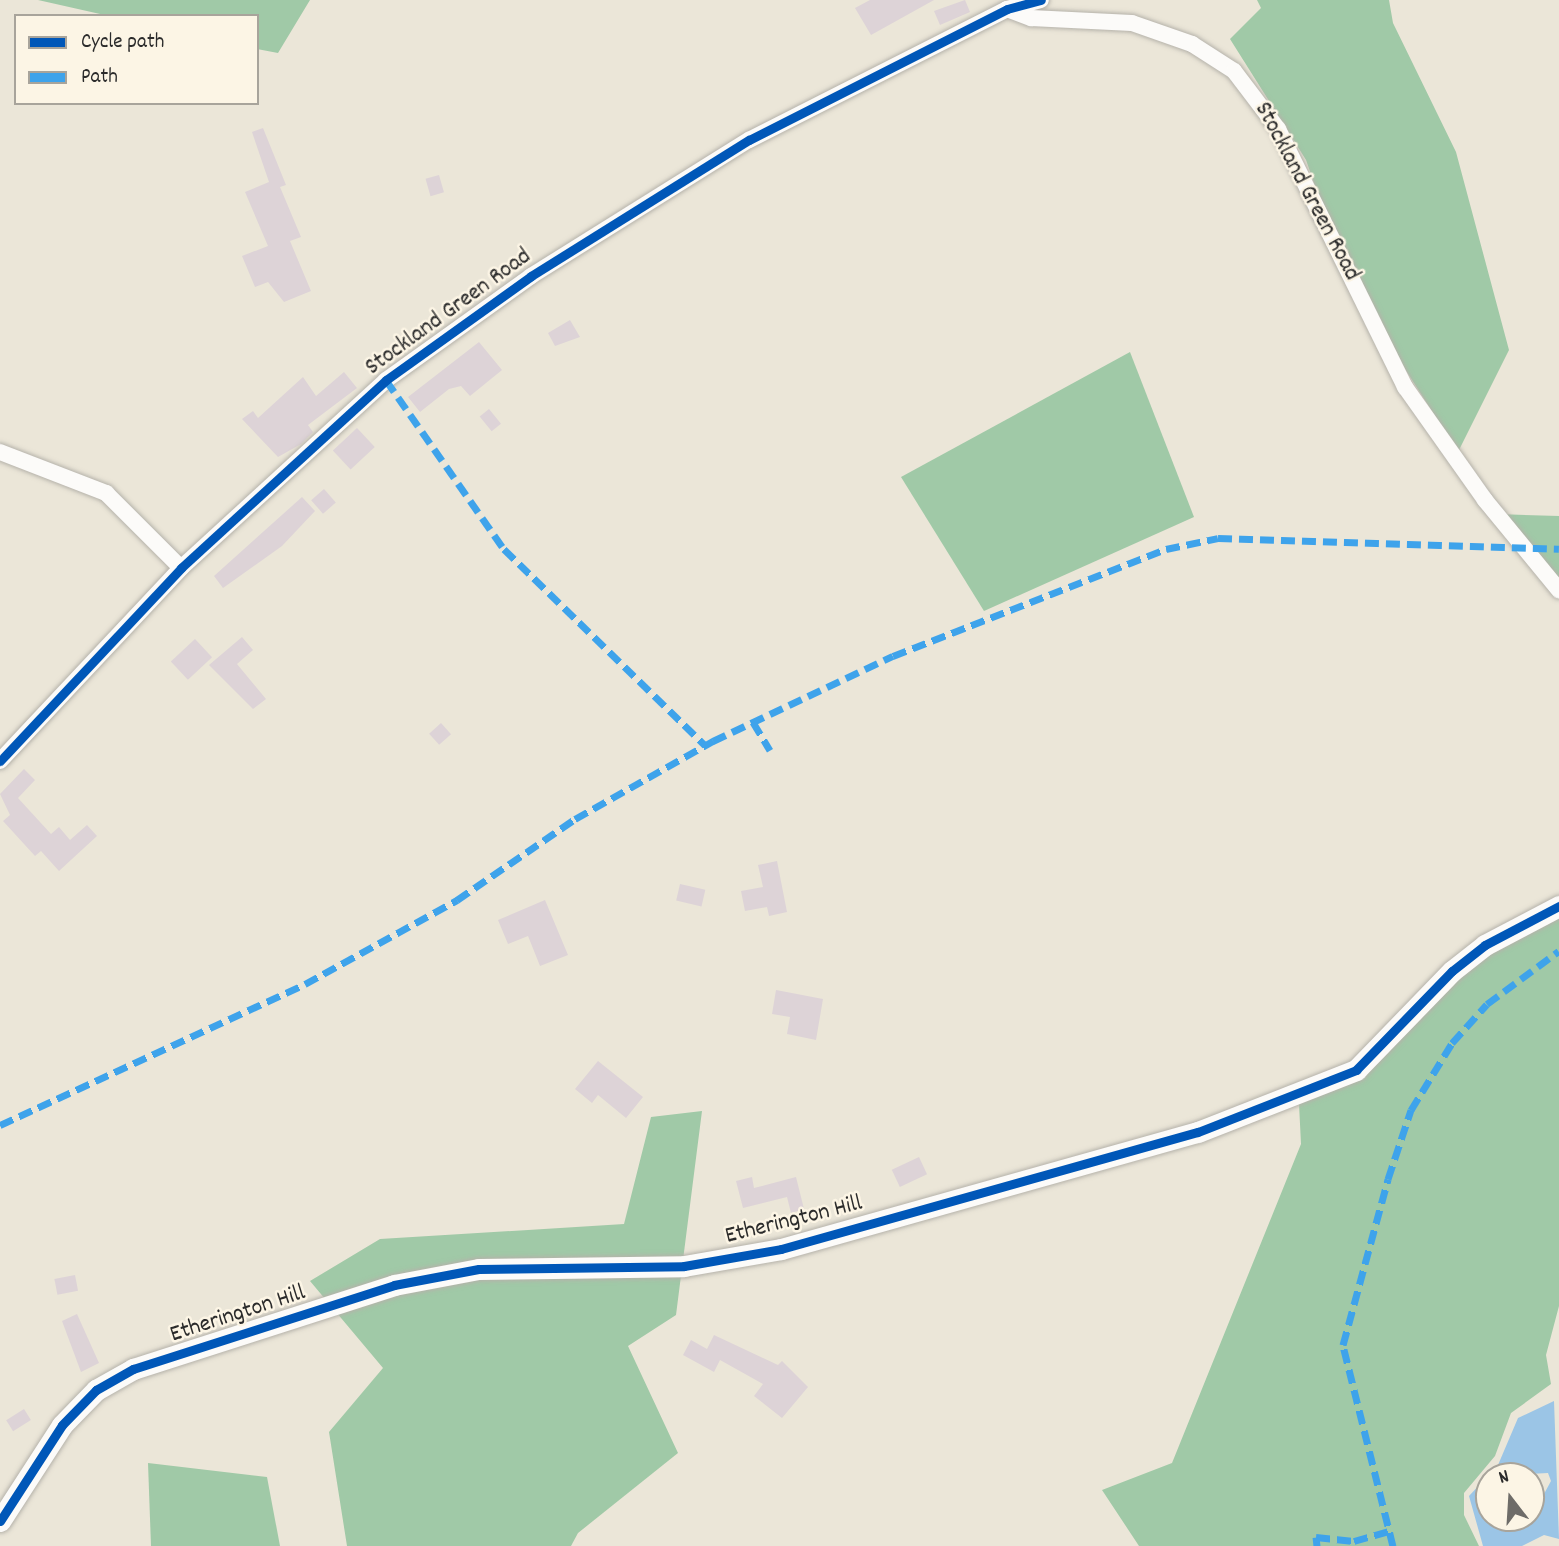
<!DOCTYPE html>
<html>
<head>
<meta charset="utf-8">
<style>
	body { margin:0 }
	#map { position:relative; width:1559px; height:1546px; overflow:hidden; background:#ebe6d8; font-family:Dekko,sans-serif }
	div>[style] { position:absolute }
	.forest>* { inset:0; background:#a0c9a7 }
	.water>* { inset:0; background:#9bc5e6 }
	.building>* { inset:0; background:#ddd3d7; transform-origin:0 0 }
	.roads { filter:drop-shadow(0 0 2px #b5b2aa) drop-shadow(0 0 2px #b5b2aa) }
	.street>* { height:16px; margin:-8px; padding:0 8px; transform-origin:8px; border-radius:8px; background:#fcfbf9 }
	.secondary>* { height:21px; margin:-10.5px; padding:0 10.5px; transform-origin:10.5px; border-radius:10.5px; background:#fcfbf9 }
	.quiet>* { height:7px; margin-top:-3.5px; transform-origin:0; background:repeating-linear-gradient(90deg,#3ea3eb 0 14px,transparent 0 21px) }
	.cycleway>* { height:9px; margin:-4.5px; padding:0 4.5px; transform-origin:4.5px; border-radius:4.5px; background:#0057b8 }
	span { translate:-50% -50%; white-space:nowrap; text-align:center; line-height:1.15; -webkit-text-stroke:5px #fcf5e5; paint-order:stroke }
	.street-label { font-size:24px; color:#2b2b2b }
	.legend { position:absolute; left:14px; top:14px; width:245px; height:91px; box-sizing:border-box; background:#fcf5e5; border:2px solid #a8a49b; margin:0; padding:9px 12px; list-style:none; font-size:21px; color:#2b2b2b }
	.legend li { display:flex; align-items:center; gap:14px; height:35px }
	.legend b { width:35px; border:2px solid #a8a49b }
	.north { position:absolute; left:1475px; top:1462px; width:70px; height:70px; box-sizing:border-box; background:#fcf5e5; border:2px solid #a8a49b; border-radius:50%; rotate:343deg; font-size:19px; font-weight:700; line-height:28px; text-align:center; color:#2b2b2b }
	.north::after { content:''; display:block; margin:auto; width:24px; height:32px; background:#6e6c68; clip-path:polygon(50% 0,100% 100%,50% 72%,0 100%) }
</style>
</head>
<body>
<div id="map">
	<div class="forest">
		<div style="clip-path:polygon(38px 0,310px 0,278px 53px,257px 49px,257px 16px,109px 16px)"></div>
		<div style="clip-path:polygon(1257px 0,1389px 0,1393px 23px,1456px 152px,1509px 350px,1458px 452px,1347px 278px,1306px 160px,1230px 39px,1261px 8px)"></div>
		<div style="clip-path:polygon(1130px 352px,1194px 517px,984px 611px,901px 477px)"></div>
		<div style="clip-path:polygon(1496px 514px,1559px 516px,1559px 591px)"></div>
		<div style="clip-path:polygon(1559px 915px,1559px 1306px,1546px 1355px,1551px 1384px,1511px 1413px,1495px 1456px,1464px 1493px,1464px 1515px,1479px 1546px,1139px 1546px,1102px 1490px,1172px 1463px,1301px 1144px,1299px 1104px,1376px 1065px,1474px 963px)"></div>
		<div style="clip-path:polygon(702px 1111px,676px 1315px,628px 1346px,678px 1453px,578px 1533px,571px 1546px,347px 1546px,329px 1432px,383px 1368px,310px 1281px,380px 1239px,624px 1224px,651px 1117px)"></div>
		<div style="clip-path:polygon(148px 1463px,267px 1477px,280px 1546px,151px 1546px)"></div>
	</div>
	<div class="water">
		<div style="clip-path:polygon(evenodd,1554px 1401px,1559px 1539px,1544px 1535px,1522px 1546px,1483px 1546px,1469px 1496px,1498px 1465px,1518px 1418px,1554px 1401px,1548px 1473px,1551px 1481px,1531px 1518px,1489px 1518px,1489px 1476px,1548px 1473px)"></div>
	</div>
	<div class="building">
		<div style="clip-path:polygon(870px 0,934px 0,871px 35px,855px 8px)"></div>
		<div style="clip-path:polygon(965px 0,970px 12px,940px 25px,934px 11px)"></div>
		<div style="clip-path:polygon(263px 128px,286px 185px,280px 187px,301px 237px,290px 241px,311px 291px,284px 302px,268px 282px,255px 287px,242px 256px,268px 246px,245px 192px,269px 182px,252px 132px)"></div>
		<div style="left:439px;top:175px;width:18px;height:14px;rotate:74deg"></div>
		<div style="clip-path:polygon(570px 320px,580px 337px,555px 346px,548px 333px)"></div>
		<div style="clip-path:polygon(479px 342px,502px 370px,470px 396px,461px 386px,449px 389px,420px 412px,408px 397px)"></div>
		<div style="clip-path:polygon(344px 372px,357px 388px,308px 425px,313px 432px,301px 444px,278px 457px,242px 419px,253px 411px,258px 418px,303px 377px,316px 396px)"></div>
		<div style="left:489px;top:409px;width:19px;height:12px;rotate:51deg"></div>
		<div style="left:357px;top:428px;width:26px;height:33px;rotate:47deg"></div>
		<div style="left:324px;top:489px;width:18px;height:17px;rotate:49deg"></div>
		<div style="clip-path:polygon(302px 497px,315px 511px,282px 546px,223px 588px,214px 576px)"></div>
		<div style="clip-path:polygon(242px 637px,253px 650px,237px 664px,266px 699px,253px 709px,209px 665px)"></div>
		<div style="left:195px;top:639px;width:25px;height:33px;rotate:47deg"></div>
		<div style="left:441px;top:723px;width:15px;height:16px;rotate:48deg"></div>
		<div style="clip-path:polygon(24px 769px,35px 780px,18px 798px,51px 834px,59px 827px,70px 840px,87px 825px,97px 836px,59px 871px,41px 851px,35px 856px,3px 821px,10px 815px,0 794px)"></div>
		<div style="clip-path:polygon(777px 861px,787px 912px,769px 916px,767px 907px,745px 911px,741px 891px,763px 887px,758px 865px)"></div>
		<div style="left:680px;top:884px;width:26px;height:17px;rotate:13deg"></div>
		<div style="clip-path:polygon(545px 900px,568px 955px,540px 966px,528px 936px,508px 944px,498px 920px)"></div>
		<div style="clip-path:polygon(776px 990px,823px 999px,816px 1040px,787px 1034px,790px 1017px,772px 1014px)"></div>
		<div style="clip-path:polygon(598px 1061px,643px 1097px,626px 1118px,598px 1095px,592px 1103px,575px 1089px)"></div>
		<div style="left:919px;top:1157px;width:19px;height:30px;rotate:65deg"></div>
		<div style="clip-path:polygon(752px 1177px,754px 1188px,796px 1177px,804px 1209px,791px 1213px,787px 1197px,743px 1208px,736px 1181px)"></div>
		<div style="left:75px;top:1275px;width:16px;height:21px;rotate:79deg"></div>
		<div style="clip-path:polygon(77px 1314px,99px 1363px,81px 1372px,62px 1321px)"></div>
		<div style="clip-path:polygon(714px 1335px,778px 1365px,782px 1361px,808px 1387px,782px 1418px,754px 1396px,763px 1384px,720px 1360px,714px 1372px,683px 1355px,691px 1340px,707px 1349px)"></div>
		<div style="left:24px;top:1409px;width:13px;height:21px;rotate:58deg"></div>
	</div>
	<div class="roads">
		<div class="street">
			<div style="left:1007px;top:9px;width:26px;rotate:21deg"></div>
			<div style="left:1031px;top:18px;width:101px;rotate:2.8deg"></div>
			<div style="left:1132px;top:23px;width:64px;rotate:19.3deg"></div>
			<div style="left:1192px;top:44px;width:50px;rotate:32.7deg"></div>
			<div style="left:1234px;top:71px;width:73px;rotate:52.8deg"></div>
			<div style="left:1278px;top:129px;width:288px;rotate:63.8deg"></div>
			<div style="left:1405px;top:387px;width:138px;rotate:54.7deg"></div>
			<div style="left:1485px;top:500px;width:117px;rotate:50.6deg"></div>
			<div style="left:0;top:452px;width:114px;rotate:21.1deg"></div>
			<div style="left:106px;top:493px;width:106px;rotate:45deg"></div>
			<div style="left:0;top:761px;width:265px;rotate:-46.8deg"></div>
			<div style="left:181px;top:568px;width:278px;rotate:-42.5deg"></div>
			<div style="left:386px;top:380px;width:178px;rotate:-35.6deg"></div>
			<div style="left:531px;top:276px;width:257px;rotate:-32deg"></div>
			<div style="left:749px;top:140px;width:289px;rotate:-26.9deg"></div>
			<div style="left:1007px;top:9px;width:35px;rotate:-15deg"></div>
		</div>
		<div class="secondary">
			<div style="left:0;top:1521px;width:114px;rotate:-57.1deg"></div>
			<div style="left:62px;top:1425px;width:49px;rotate:-45.8deg"></div>
			<div style="left:96px;top:1390px;width:43px;rotate:-29.6deg"></div>
			<div style="left:133px;top:1369px;width:274px;rotate:-17.8deg"></div>
			<div style="left:394px;top:1285px;width:86px;rotate:-10.7deg"></div>
			<div style="left:479px;top:1269px;width:205px;rotate:-0.8deg"></div>
			<div style="left:684px;top:1266px;width:98px;rotate:-9.9deg"></div>
			<div style="left:781px;top:1249px;width:433px;rotate:-15.7deg"></div>
			<div style="left:1198px;top:1132px;width:170px;rotate:-21.4deg"></div>
			<div style="left:1356px;top:1070px;width:138px;rotate:-45.9deg"></div>
			<div style="left:1452px;top:971px;width:42px;rotate:-38.2deg"></div>
			<div style="left:1485px;top:945px;width:84px;rotate:-27.8deg"></div>
		</div>
	</div>
	<div class="quiet">
		<div style="left:386px;top:380px;width:206px;rotate:55.1deg"></div>
		<div style="left:504px;top:549px;width:281px;rotate:44.3deg"></div>
		<div style="left:753px;top:722px;width:33px;rotate:59deg"></div>
		<div style="left:0;top:1125px;width:336px;rotate:-24.8deg"></div>
		<div style="left:305px;top:984px;width:174px;rotate:-28.9deg"></div>
		<div style="left:457px;top:900px;width:143px;rotate:-34.5deg"></div>
		<div style="left:575px;top:819px;width:159px;rotate:-29.5deg"></div>
		<div style="left:713px;top:741px;width:199px;rotate:-25.3deg"></div>
		<div style="left:893px;top:656px;width:293px;rotate:-21.4deg"></div>
		<div style="left:1166px;top:549px;width:53px;rotate:-11.9deg"></div>
		<div style="left:1218px;top:538px;width:341px;rotate:1.8deg"></div>
		<div style="left:1317px;top:1546px;width:9px;rotate:-96deg"></div>
		<div style="left:1316px;top:1537px;width:38px;rotate:6deg"></div>
		<div style="left:1354px;top:1541px;width:37px;rotate:-16deg"></div>
		<div style="left:1393px;top:1546px;width:207px;rotate:-104deg"></div>
		<div style="left:1343px;top:1345px;width:172px;rotate:-74.8deg"></div>
		<div style="left:1388px;top:1179px;width:73px;rotate:-71.6deg"></div>
		<div style="left:1411px;top:1110px;width:79px;rotate:-58.5deg"></div>
		<div style="left:1452px;top:1043px;width:52px;rotate:-48.1deg"></div>
		<div style="left:1487px;top:1004px;width:89px;rotate:-36.4deg"></div>
	</div>
	<div class="cycleway">
		<div style="left:0;top:761px;width:265px;rotate:-46.8deg"></div>
		<div style="left:181px;top:568px;width:278px;rotate:-42.5deg"></div>
		<div style="left:386px;top:380px;width:178px;rotate:-35.6deg"></div>
		<div style="left:531px;top:276px;width:257px;rotate:-32deg"></div>
		<div style="left:749px;top:140px;width:289px;rotate:-26.9deg"></div>
		<div style="left:1007px;top:9px;width:35px;rotate:-15deg"></div>
		<div style="left:0;top:1521px;width:114px;rotate:-57.1deg"></div>
		<div style="left:62px;top:1425px;width:49px;rotate:-45.8deg"></div>
		<div style="left:96px;top:1390px;width:43px;rotate:-29.6deg"></div>
		<div style="left:133px;top:1369px;width:274px;rotate:-17.8deg"></div>
		<div style="left:394px;top:1285px;width:86px;rotate:-10.7deg"></div>
		<div style="left:479px;top:1269px;width:205px;rotate:-0.8deg"></div>
		<div style="left:684px;top:1266px;width:98px;rotate:-9.9deg"></div>
		<div style="left:781px;top:1249px;width:433px;rotate:-15.7deg"></div>
		<div style="left:1198px;top:1132px;width:170px;rotate:-21.4deg"></div>
		<div style="left:1356px;top:1070px;width:138px;rotate:-45.9deg"></div>
		<div style="left:1452px;top:971px;width:42px;rotate:-38.2deg"></div>
		<div style="left:1485px;top:945px;width:84px;rotate:-27.8deg"></div>
	</div>
	<div class="street-label">
		<span style="left:1306px;top:192px;rotate:62deg">Stockland Green Road</span>
		<span style="left:449px;top:313px;rotate:-36deg">Stockland Green Road</span>
		<span style="left:794px;top:1221px;rotate:-14deg">Etherington Hill</span>
		<span style="left:238px;top:1315px;rotate:-18deg">Etherington Hill</span>
	</div>
	<ul class="legend">
	<li><b style="height:9px;background:#0057b8"></b>Cycle path</li>
	<li><b style="height:9px;background:#3ea3eb"></b>Path</li>
	</ul>
	<div class="north">N</div>
</div>
</body>
</html>
